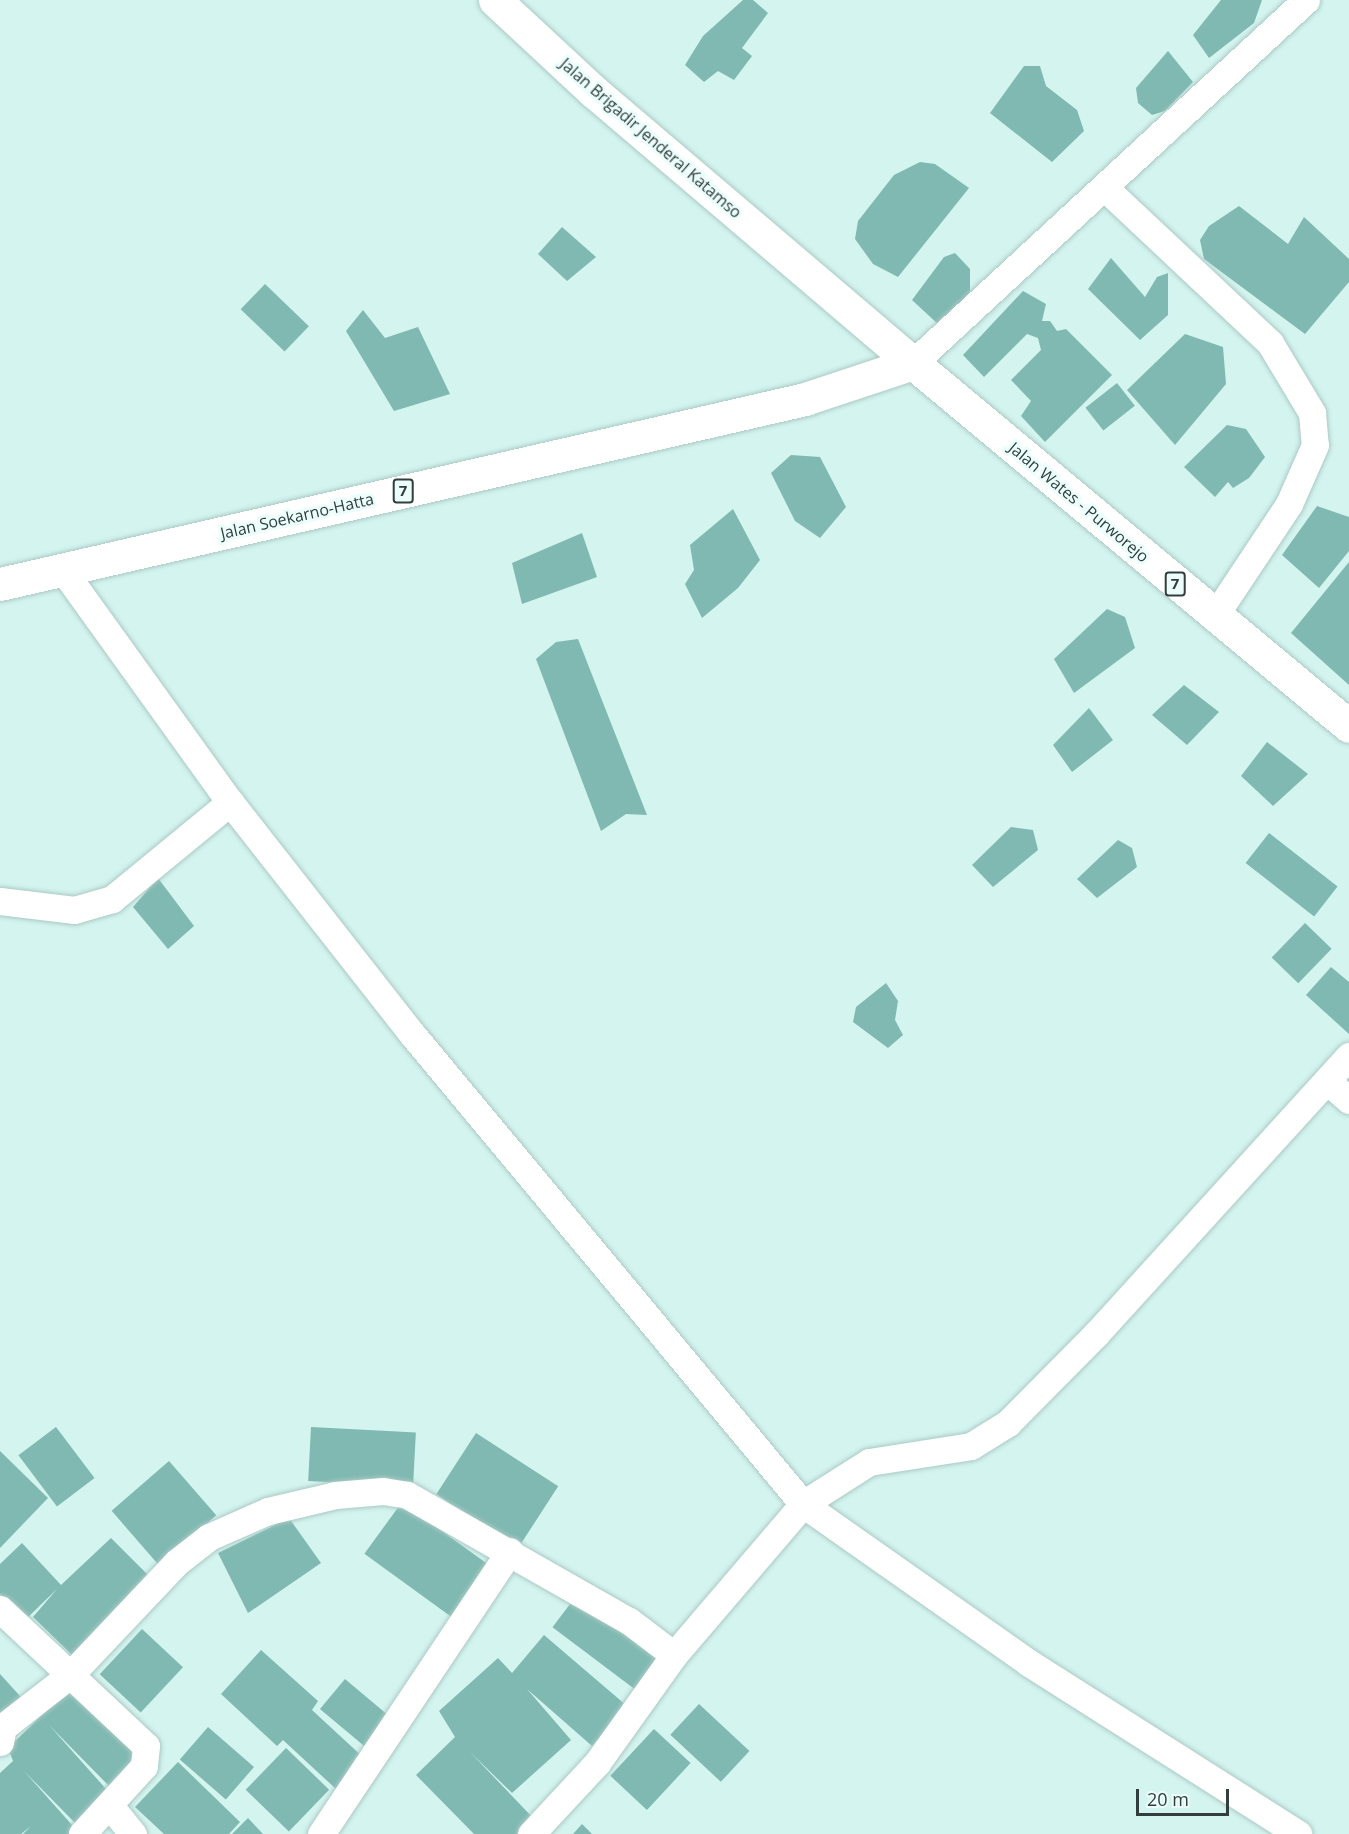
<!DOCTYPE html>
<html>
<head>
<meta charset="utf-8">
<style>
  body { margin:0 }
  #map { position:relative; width:1349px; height:1834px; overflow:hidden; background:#d4f4ef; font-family:"Open Sans",sans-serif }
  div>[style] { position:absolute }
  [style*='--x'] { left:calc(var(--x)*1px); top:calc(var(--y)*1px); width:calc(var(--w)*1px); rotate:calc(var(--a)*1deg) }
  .building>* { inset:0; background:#7fb9b1; transform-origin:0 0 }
  .roads { filter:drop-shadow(0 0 2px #abc9c5) drop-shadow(0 0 2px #abc9c5) }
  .minor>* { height:27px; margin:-13.5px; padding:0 13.5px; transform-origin:13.5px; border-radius:13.5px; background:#fff }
  .secondary>* { height:33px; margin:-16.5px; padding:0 16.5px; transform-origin:16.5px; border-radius:16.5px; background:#fff }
  .trunk>* { height:33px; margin:-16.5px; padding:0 16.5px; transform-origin:16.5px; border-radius:16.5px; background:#fff }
  span { translate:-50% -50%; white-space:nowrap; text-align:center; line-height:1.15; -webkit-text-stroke:6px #ebfefb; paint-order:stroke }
  .shield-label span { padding:2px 4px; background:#ebfefb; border:2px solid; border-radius:4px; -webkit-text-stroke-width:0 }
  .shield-label { font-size:15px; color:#313e3c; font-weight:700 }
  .street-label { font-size:16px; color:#313e3c }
  .scale { position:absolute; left:1136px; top:1789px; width:93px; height:27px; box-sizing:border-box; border:3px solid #313e3c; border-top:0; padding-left:8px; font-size:18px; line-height:21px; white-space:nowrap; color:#313e3c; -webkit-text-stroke:4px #ebfefb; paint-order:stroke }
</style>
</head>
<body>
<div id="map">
  <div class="building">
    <div style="clip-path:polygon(743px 0,753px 0,768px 13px,742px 48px,752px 56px,734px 80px,718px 71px,704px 82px,685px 65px,703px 36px)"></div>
    <div style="clip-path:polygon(1221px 0,1262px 0,1254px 23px,1209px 58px,1193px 35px)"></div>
    <div style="clip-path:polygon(1168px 51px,1193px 82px,1165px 111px,1152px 115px,1138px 103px,1136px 88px)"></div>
    <div style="clip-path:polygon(1024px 66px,1040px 66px,1046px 86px,1077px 110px,1084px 131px,1052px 162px,990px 113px)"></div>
    <div style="clip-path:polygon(920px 162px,935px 164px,969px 188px,898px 277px,873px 264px,855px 239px,858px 221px,894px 175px)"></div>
    <div style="clip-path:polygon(1239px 206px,1288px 244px,1304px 217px,1349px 259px,1349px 282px,1305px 334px,1204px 259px,1200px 240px,1209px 226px)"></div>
    <div style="clip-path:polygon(562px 227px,596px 257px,567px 281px,538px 254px)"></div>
    <div style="clip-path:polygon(955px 253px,970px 269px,970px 293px,939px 325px,912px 300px,944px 257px)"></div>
    <div style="clip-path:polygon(1111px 258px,1145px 297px,1157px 277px,1168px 273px,1168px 315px,1140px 340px,1088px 289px)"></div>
    <div style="left:265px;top:284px;width:61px;height:35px;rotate:44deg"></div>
    <div style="clip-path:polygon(1023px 291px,1046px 304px,1042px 321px,1050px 321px,1057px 331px,1066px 329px,1112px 375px,1045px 442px,1021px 416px,1031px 401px,1011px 380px,1041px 350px,1038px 338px,1027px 334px,984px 377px,963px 355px)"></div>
    <div style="clip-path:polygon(363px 310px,385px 338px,418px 327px,450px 394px,394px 411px,346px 331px)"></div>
    <div style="clip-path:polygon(1185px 334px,1223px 347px,1226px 384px,1175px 445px,1127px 390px)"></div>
    <div style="left:1117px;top:383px;width:29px;height:40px;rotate:52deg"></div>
    <div style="clip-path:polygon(1227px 425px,1246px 429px,1265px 457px,1249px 478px,1233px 488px,1228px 482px,1215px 497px,1184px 467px)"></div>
    <div style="clip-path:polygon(791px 455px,820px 457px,846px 507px,820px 538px,795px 521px,771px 473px)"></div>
    <div style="clip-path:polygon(1317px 506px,1349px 517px,1349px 551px,1319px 588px,1282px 555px)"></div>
    <div style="clip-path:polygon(733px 509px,760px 560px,738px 588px,702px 618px,685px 584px,694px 570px,690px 545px)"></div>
    <div style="clip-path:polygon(582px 533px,597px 577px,522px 604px,512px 563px)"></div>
    <div style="clip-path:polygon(1349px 562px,1349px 685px,1291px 633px)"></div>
    <div style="clip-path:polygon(1107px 609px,1125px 617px,1135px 648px,1074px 693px,1054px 659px)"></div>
    <div style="clip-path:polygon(578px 639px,647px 815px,626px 814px,601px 831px,536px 659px,556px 642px)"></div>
    <div style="clip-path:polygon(1184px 685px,1219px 712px,1187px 745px,1152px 715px)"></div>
    <div style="clip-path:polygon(1089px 708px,1113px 740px,1072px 772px,1053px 745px)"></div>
    <div style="clip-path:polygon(1267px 742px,1308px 774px,1273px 806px,1241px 776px)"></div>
    <div style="clip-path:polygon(1011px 827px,1033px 830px,1038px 850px,993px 887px,972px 865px)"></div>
    <div style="left:1269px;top:833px;width:87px;height:38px;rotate:38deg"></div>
    <div style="clip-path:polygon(1118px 840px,1132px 848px,1137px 867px,1097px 898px,1077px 879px)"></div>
    <div style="clip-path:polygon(158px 878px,194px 926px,168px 949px,133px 907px)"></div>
    <div style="left:1305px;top:923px;width:37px;height:48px;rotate:44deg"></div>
    <div style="clip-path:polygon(1331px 967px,1349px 982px,1349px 1034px,1306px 995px)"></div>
    <div style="clip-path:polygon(886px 983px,898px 1001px,895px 1020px,903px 1035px,888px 1048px,853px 1022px,856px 1007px)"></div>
    <div style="left:56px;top:1427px;width:64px;height:47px;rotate:53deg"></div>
    <div style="left:311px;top:1427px;width:105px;height:54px;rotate:3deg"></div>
    <div style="left:476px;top:1433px;width:98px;height:73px;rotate:33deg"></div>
    <div style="clip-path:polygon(0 1451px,48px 1498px,0 1548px)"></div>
    <div style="left:169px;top:1461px;width:72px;height:76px;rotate:49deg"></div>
    <div style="left:402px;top:1502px;width:112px;height:64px;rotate:36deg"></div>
    <div style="clip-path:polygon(289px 1518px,321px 1563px,248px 1613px,218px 1553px)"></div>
    <div style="clip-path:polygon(111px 1538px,151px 1578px,73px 1656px,33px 1617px,57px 1589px,25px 1620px,0 1594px,0 1564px,22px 1543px,61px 1585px)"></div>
    <div style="left:579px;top:1592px;width:111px;height:44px;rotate:37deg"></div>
    <div style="left:142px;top:1629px;width:56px;height:62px;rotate:43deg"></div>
    <div style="clip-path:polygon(544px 1635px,627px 1706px,592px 1746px,527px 1689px,571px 1740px,512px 1793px,470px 1752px,535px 1820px,521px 1834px,474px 1834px,416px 1775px,455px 1737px,439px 1711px,498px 1658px,512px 1673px)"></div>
    <div style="clip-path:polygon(261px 1650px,318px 1701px,312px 1710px,365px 1759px,336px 1789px,283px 1740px,277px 1746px,221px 1694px)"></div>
    <div style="clip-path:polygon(0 1674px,29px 1706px,0 1724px)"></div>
    <div style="left:345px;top:1679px;width:59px;height:39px;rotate:40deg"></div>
    <div style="clip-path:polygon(78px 1680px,147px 1754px,112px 1789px,49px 1725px,114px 1798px,80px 1828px,24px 1771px,80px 1834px,23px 1834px,31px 1826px,21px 1834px,0 1834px,0 1773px,13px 1761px,8px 1748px)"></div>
    <div style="left:699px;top:1704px;width:69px;height:42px;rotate:43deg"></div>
    <div style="left:208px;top:1727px;width:61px;height:43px;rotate:41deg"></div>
    <div style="left:654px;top:1729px;width:50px;height:64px;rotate:43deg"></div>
    <div style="left:286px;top:1748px;width:60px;height:58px;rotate:44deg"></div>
    <div style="clip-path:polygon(178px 1762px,240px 1822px,229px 1834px,164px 1834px,135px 1807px)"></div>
    <div style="clip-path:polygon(248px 1818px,263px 1834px,232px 1834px)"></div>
    <div style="clip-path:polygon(582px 1824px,592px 1834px,573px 1834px)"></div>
  </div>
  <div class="roads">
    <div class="minor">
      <div style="--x:1104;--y:187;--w:228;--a:43.2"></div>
      <div style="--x:1270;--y:343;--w:82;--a:59"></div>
      <div style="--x:1312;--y:413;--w:32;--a:85"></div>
      <div style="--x:1315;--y:445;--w:64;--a:113.8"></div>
      <div style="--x:1289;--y:504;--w:136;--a:123.6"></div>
      <div style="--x:913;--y:363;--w:535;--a:-42.73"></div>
      <div style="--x:63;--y:570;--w:286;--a:54.3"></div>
      <div style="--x:230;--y:802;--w:295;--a:51.9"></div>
      <div style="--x:412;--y:1034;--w:611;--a:50.24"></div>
      <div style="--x:803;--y:1504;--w:276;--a:35.1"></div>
      <div style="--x:1029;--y:1663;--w:319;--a:32.4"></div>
      <div style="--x:0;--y:901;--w:75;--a:6.9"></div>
      <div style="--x:74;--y:910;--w:40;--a:-16"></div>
      <div style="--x:112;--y:899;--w:153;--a:-39.4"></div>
      <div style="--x:1327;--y:1081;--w:29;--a:41"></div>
      <div style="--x:0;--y:1609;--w:200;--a:43.2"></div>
      <div style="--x:146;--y:1746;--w:20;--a:96"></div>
      <div style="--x:144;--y:1766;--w:92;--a:132.4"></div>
      <div style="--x:0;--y:1742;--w:15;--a:-79"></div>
      <div style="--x:3;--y:1727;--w:86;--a:-37.9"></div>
      <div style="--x:71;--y:1674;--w:154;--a:-46.6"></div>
      <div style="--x:177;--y:1562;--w:41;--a:-38"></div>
      <div style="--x:209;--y:1537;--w:64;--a:-23.8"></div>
      <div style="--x:268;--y:1511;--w:69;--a:-13.4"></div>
      <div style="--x:335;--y:1495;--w:48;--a:-4.8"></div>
      <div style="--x:383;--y:1491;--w:24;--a:9"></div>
      <div style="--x:407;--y:1495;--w:255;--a:29.6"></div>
      <div style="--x:629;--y:1621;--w:56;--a:37.1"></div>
      <div style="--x:111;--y:1807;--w:35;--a:51"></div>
      <div style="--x:321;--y:1834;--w:340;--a:-56.3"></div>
      <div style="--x:531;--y:1834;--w:97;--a:-47.1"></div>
      <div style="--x:597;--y:1763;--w:133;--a:-54.5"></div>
      <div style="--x:674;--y:1655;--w:199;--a:-49.5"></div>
      <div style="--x:803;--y:1504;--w:78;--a:-32.5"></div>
      <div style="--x:869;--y:1462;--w:103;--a:-8.9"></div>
      <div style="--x:971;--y:1446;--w:44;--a:-31.9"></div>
      <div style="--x:1008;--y:1423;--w:125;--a:-45.3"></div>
      <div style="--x:1096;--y:1334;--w:376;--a:-47.7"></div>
    </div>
    <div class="secondary">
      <div style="--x:495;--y:0;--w:134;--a:42.9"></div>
      <div style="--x:593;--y:91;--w:420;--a:40.4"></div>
    </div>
    <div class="trunk">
      <div style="--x:0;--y:584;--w:826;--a:-12.94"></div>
      <div style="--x:805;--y:399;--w:114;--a:-18.4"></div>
      <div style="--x:913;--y:363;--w:567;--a:39.78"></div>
    </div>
  </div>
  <div class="shield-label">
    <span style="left:403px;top:491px">7</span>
    <span style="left:1175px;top:584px">7</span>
  </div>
  <div class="street-label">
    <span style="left:651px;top:138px;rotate:41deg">Jalan Brigadir Jenderal Katamso</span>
    <span style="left:1079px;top:502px;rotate:40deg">Jalan Wates - Purworejo</span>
    <span style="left:297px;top:516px;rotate:-13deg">Jalan Soekarno-Hatta</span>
  </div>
  <div class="scale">20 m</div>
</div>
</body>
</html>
